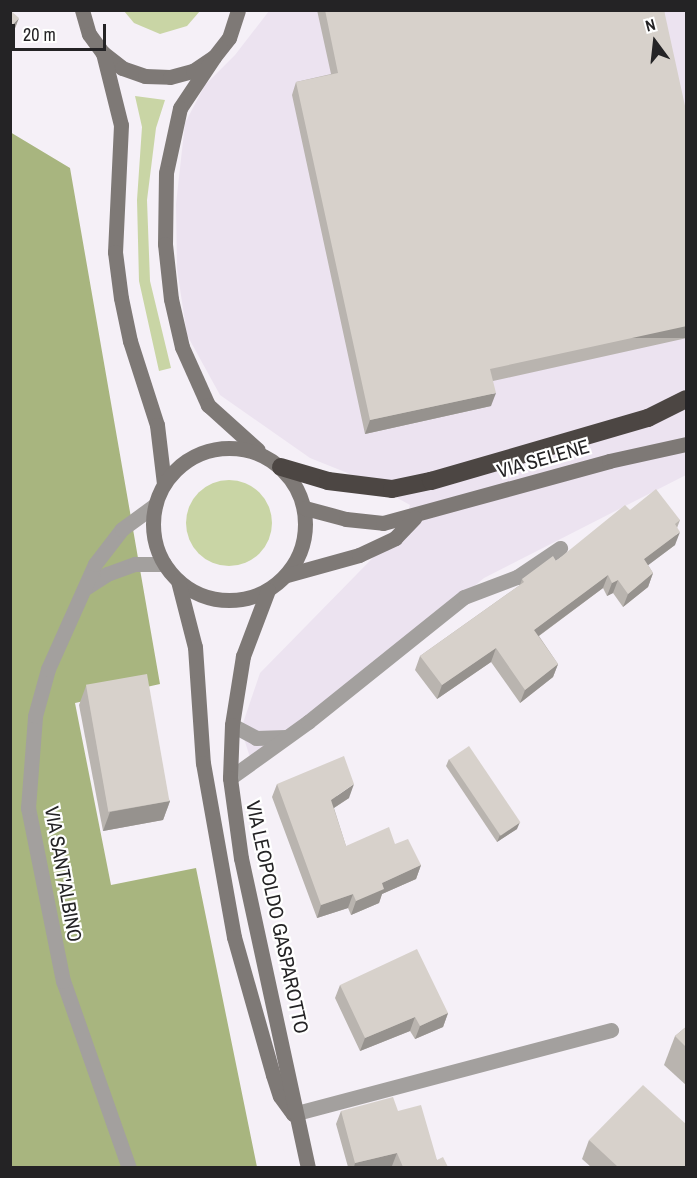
<!DOCTYPE html>
<html>
<head>
<meta charset="utf-8">
<style>
  body { margin:0 }
  #map { position:relative; width:697px; height:1178px; overflow:hidden; background:#f5f0f7; font-family:"Archivo Narrow",sans-serif }
  div>[style] { position:absolute }
  [style*='--x'] { left:calc(var(--x)*1px); top:calc(var(--y)*1px); width:calc(var(--w)*1px); rotate:calc(var(--a)*1deg) }
  .built>* { inset:0; background:#ece3f0 }
  .green>* { inset:0; background:#c9d5a5 }
  .round { border-radius:50% }
  .forest>* { inset:0; background:#a8b57f }
  .street>* { height:15px; margin:-7.5px; padding:0 7.5px; transform-origin:7.5px; border-radius:7.5px; background:#a3a09e }
  .secondary>* { height:15px; margin:-7.5px; padding:0 7.5px; transform-origin:7.5px; border-radius:7.5px; background:#7e7976 }
  .secondary>.ring { margin:-7.5px; padding:0; box-sizing:content-box; background:none; border:15px solid #7e7976; border-radius:50% }
  .highway>* { height:18px; margin:-9px; padding:0 9px; transform-origin:9px; border-radius:9px; background:#4c4643 }
  .wall>* { inset:0; background:#b9b4af }
  .shaded-wall>* { inset:0; background:#96928e; transform-origin:0 0 }
  .building>* { inset:0; background:#d7d1cb; transform-origin:0 0 }
  span { translate:-50% -50%; white-space:nowrap; text-align:center; line-height:1.15; -webkit-text-stroke:4.5px #fff; paint-order:stroke }
  .street-label { font-size:20px; color:#242325 }
  .frame { position:absolute; inset:0; border:12px solid #242325; pointer-events:none }
  .north { position:absolute; left:625px; top:12px; width:60px; height:60px; -webkit-text-stroke:4px #fff; paint-order:stroke; rotate:345deg; font-size:16px; font-weight:700; line-height:24px; text-align:center; color:#242325 }
  .north::after { content:''; display:block; margin:auto; width:21px; height:27px; background:#242325; clip-path:polygon(50% 0,100% 100%,50% 72%,0 100%) }
  .scale { position:absolute; left:12px; top:24px; width:94px; height:27px; box-sizing:border-box; border:3px solid #242325; border-top:0; padding-left:8px; font-size:18px; line-height:21px; white-space:nowrap; color:#242325; -webkit-text-stroke:4px #fff; paint-order:stroke }
</style>
</head>
<body>
<div id="map">
  <div class="built">
    <div style="clip-path:polygon(269px 11px,686px 11px,686px 475px,484px 578px,254px 770px,241px 729px,260px 673px,404px 526px,410px 505px,365px 480px,310px 458px,220px 395px,187px 335px,177px 269px,176px 204px,185px 123px,205px 85px,235px 55px)"></div>
  </div>
  <div class="green">
    <div style="clip-path:polygon(124px 11px,200px 11px,187px 26px,160px 34px,134px 23px)"></div>
    <div style="clip-path:polygon(135px 96px,165px 100px,156px 128px,147px 200px,150px 281px,171px 368px,159px 371px,139px 281px,137px 200px,142px 127px)"></div>
    <div class="round" style="left:186px;top:480px;width:86px;height:86px"></div>
  </div>
  <div class="forest">
    <div style="clip-path:polygon(10px 132px,70px 168px,160px 684px,75px 703px,111px 885px,196px 868px,257px 1167px,11px 1167px)"></div>
  </div>
  <div class="street">
    <div style="--x:87;--y:587;--w:24;--a:-33"></div>
    <div style="--x:107;--y:574;--w:30;--a:-20"></div>
    <div style="--x:135;--y:564;--w:29;--a:0"></div>
    <div style="--x:232;--y:725;--w:27;--a:28"></div>
    <div style="--x:256;--y:738;--w:30;--a:-2"></div>
    <div style="--x:230;--y:778;--w:96;--a:-35.7"></div>
    <div style="--x:308;--y:722;--w:200;--a:-38.7"></div>
    <div style="--x:464;--y:597;--w:57;--a:-20.7"></div>
    <div style="--x:517;--y:577;--w:52;--a:-34"></div>
    <div style="--x:293;--y:1114;--w:329;--a:-14.8"></div>
    <div style="--x:129;--y:1168;--w:198;--a:-109.4"></div>
    <div style="--x:63;--y:981;--w:177;--a:-101.4"></div>
    <div style="--x:28;--y:808;--w:92;--a:-85.6"></div>
    <div style="--x:35;--y:716;--w:49;--a:-74.5"></div>
    <div style="--x:48;--y:669;--w:115;--a:-65.9"></div>
    <div style="--x:95;--y:564;--w:44;--a:-52.4"></div>
    <div style="--x:122;--y:529;--w:41;--a:-36"></div>
  </div>
  <div class="secondary">
    <div style="--x:82;--y:10;--w:25;--a:74"></div>
    <div style="--x:89;--y:34;--w:24;--a:54"></div>
    <div style="--x:103;--y:53;--w:24;--a:38"></div>
    <div style="--x:122;--y:68;--w:24;--a:19"></div>
    <div style="--x:145;--y:76;--w:25;--a:2"></div>
    <div style="--x:170;--y:77;--w:24;--a:-15"></div>
    <div style="--x:193;--y:71;--w:25;--a:-34"></div>
    <div style="--x:214;--y:57;--w:24;--a:-52"></div>
    <div style="--x:229;--y:38;--w:29;--a:-72"></div>
    <div style="--x:103;--y:53;--w:74;--a:76"></div>
    <div style="--x:121;--y:125;--w:127;--a:92.7"></div>
    <div style="--x:115;--y:252;--w:46;--a:82.6"></div>
    <div style="--x:121;--y:298;--w:44;--a:78.2"></div>
    <div style="--x:130;--y:341;--w:88;--a:72.2"></div>
    <div style="--x:157;--y:425;--w:59;--a:83.2"></div>
    <div style="--x:214;--y:57;--w:61;--a:123.7"></div>
    <div style="--x:180;--y:108;--w:66;--a:102.2"></div>
    <div style="--x:166;--y:173;--w:71;--a:90.8"></div>
    <div style="--x:165;--y:244;--w:55;--a:83.8"></div>
    <div style="--x:171;--y:299;--w:49;--a:77.1"></div>
    <div style="--x:182;--y:347;--w:64;--a:65.9"></div>
    <div style="--x:208;--y:405;--w:67;--a:42"></div>
    <div class="ring" style="left:153px;top:448px;width:137px;height:137px"></div>
    <div style="--x:305;--y:508;--w:42;--a:15"></div>
    <div style="--x:346;--y:519;--w:37;--a:6"></div>
    <div style="--x:383;--y:523;--w:234;--a:-15.3"></div>
    <div style="--x:609;--y:461;--w:79;--a:-12.4"></div>
    <div style="--x:287;--y:575;--w:75;--a:-15.5"></div>
    <div style="--x:359;--y:555;--w:40;--a:-25"></div>
    <div style="--x:395;--y:538;--w:28;--a:-46"></div>
    <div style="--x:178;--y:581;--w:68;--a:75.6"></div>
    <div style="--x:195;--y:647;--w:116;--a:86.1"></div>
    <div style="--x:203;--y:763;--w:177;--a:79.9"></div>
    <div style="--x:234;--y:937;--w:143;--a:74.2"></div>
    <div style="--x:273;--y:1075;--w:22;--a:72"></div>
    <div style="--x:280;--y:1096;--w:22;--a:54"></div>
    <div style="--x:268;--y:590;--w:71;--a:110.7"></div>
    <div style="--x:243;--y:656;--w:70;--a:99.1"></div>
    <div style="--x:232;--y:725;--w:53;--a:92.2"></div>
    <div style="--x:230;--y:778;--w:81;--a:82.2"></div>
    <div style="--x:241;--y:858;--w:317;--a:77.8"></div>
  </div>
  <div class="highway">
    <div style="--x:281;--y:467;--w:49;--a:16.6"></div>
    <div style="--x:328;--y:481;--w:64;--a:7.1"></div>
    <div style="--x:392;--y:489;--w:40;--a:-12"></div>
    <div style="--x:431;--y:481;--w:226;--a:-16.2"></div>
    <div style="--x:648;--y:418;--w:42;--a:-26.6"></div>
  </div>
  <div class="wall">
    <div style="clip-path:polygon(317px 10px,664px 10px,687px 338px,493px 381px,491px 406px,365px 434px,292px 95px,296px 82px,331px 74px)"></div>
    <div style="clip-path:polygon(630px 510px,680px 520px,677px 528px,675px 545px,648px 565px,653px 573px,648px 587px,623px 607px,613px 593px,607px 596px,603px 588px,539px 636px,558px 664px,553px 677px,520px 703px,491px 662px,437px 699px,415px 670px,420px 656px,520px 585px,522px 579px,556px 561px)"></div>
    <div style="clip-path:polygon(86px 686px,170px 801px,163px 820px,103px 831px,79px 705px)"></div>
    <div style="clip-path:polygon(449px 759px,517px 829px,497px 842px,446px 766px)"></div>
    <div style="clip-path:polygon(277px 784px,349px 798px,334px 808px,346px 846px,395px 844px,421px 865px,416px 879px,382px 894px,379px 903px,351px 915px,348px 908px,317px 918px,272px 797px)"></div>
    <div style="clip-path:polygon(340px 985px,448px 1013px,443px 1027px,415px 1039px,410px 1031px,360px 1051px,335px 998px)"></div>
    <div style="clip-path:polygon(687px 1026px,687px 1086px,664px 1065px,675px 1036px)"></div>
    <div style="clip-path:polygon(341px 1111px,398px 1111px,437px 1160px,448px 1167px,392px 1167px,392px 1166px,387px 1167px,348px 1167px,336px 1124px)"></div>
    <div style="clip-path:polygon(589px 1140px,687px 1167px,591px 1167px,582px 1159px)"></div>
  </div>
  <div class="shaded-wall">
    <div style="clip-path:polygon(19px 18px,14px 31px,10px 35px,10px 27px)"></div>
    <div style="left:687px;top:326px;width:12px;height:202px;rotate:90deg"></div>
    <div style="clip-path:polygon(496px 393px,491px 406px,365px 434px,370px 420px)"></div>
    <div style="clip-path:polygon(680px 532px,675px 545px,639px 572px,644px 559px)"></div>
    <div style="clip-path:polygon(653px 573px,648px 587px,623px 607px,628px 594px)"></div>
    <div style="clip-path:polygon(608px 575px,603px 588px,529px 643px,534px 630px)"></div>
    <div style="clip-path:polygon(618px 580px,613px 593px,607px 596px,612px 583px)"></div>
    <div style="clip-path:polygon(496px 648px,491px 662px,437px 699px,442px 685px)"></div>
    <div style="clip-path:polygon(558px 664px,553px 677px,520px 703px,525px 690px)"></div>
    <div style="clip-path:polygon(354px 784px,349px 798px,326px 813px,331px 800px)"></div>
    <div style="clip-path:polygon(170px 801px,163px 820px,103px 831px,110px 812px)"></div>
    <div style="clip-path:polygon(520px 822px,517px 829px,497px 842px,500px 835px)"></div>
    <div style="clip-path:polygon(421px 865px,416px 879px,382px 894px,379px 903px,351px 915px,356px 901px,382px 883px)"></div>
    <div style="clip-path:polygon(353px 894px,348px 908px,317px 918px,321px 905px)"></div>
    <div style="clip-path:polygon(448px 1013px,443px 1027px,415px 1039px,420px 1026px)"></div>
    <div style="clip-path:polygon(415px 1017px,410px 1031px,360px 1051px,365px 1038px)"></div>
    <div style="clip-path:polygon(397px 1153px,392px 1166px,387px 1167px,354px 1167px,355px 1163px)"></div>
  </div>
  <div class="building">
    <div style="clip-path:polygon(10px 10px,19px 18px,10px 27px)"></div>
    <div style="clip-path:polygon(325px 10px,664px 10px,687px 115px,687px 326px,490px 369px,496px 393px,370px 420px,296px 82px,338px 73px)"></div>
    <div style="clip-path:polygon(656px 489px,680px 520px,675px 524px,680px 532px,644px 559px,653px 573px,628px 594px,618px 580px,612px 583px,608px 575px,534px 630px,558px 664px,525px 690px,496px 648px,442px 685px,420px 656px,524px 582px,522px 579px,553px 556px,556px 561px,625px 505px,630px 510px)"></div>
    <div style="left:147px;top:674px;width:129px;height:62px;rotate:80deg"></div>
    <div style="left:469px;top:746px;width:92px;height:24px;rotate:56deg"></div>
    <div style="clip-path:polygon(344px 756px,354px 784px,331px 800px,346px 846px,389px 827px,395px 844px,408px 839px,421px 865px,382px 883px,384px 889px,356px 901px,353px 894px,321px 905px,277px 784px)"></div>
    <div style="clip-path:polygon(417px 949px,448px 1013px,420px 1026px,415px 1017px,365px 1038px,340px 985px)"></div>
    <div style="clip-path:polygon(687px 1026px,687px 1048px,675px 1036px)"></div>
    <div style="clip-path:polygon(643px 1085px,687px 1125px,687px 1167px,618px 1167px,589px 1140px)"></div>
    <div style="clip-path:polygon(393px 1097px,398px 1111px,421px 1105px,437px 1160px,443px 1157px,448px 1167px,403px 1167px,397px 1153px,355px 1163px,341px 1111px)"></div>
  </div>
  <div class="street-label">
    <span style="left:543px;top:458px;rotate:-16deg">VIA SELENE</span>
    <span style="left:64px;top:874px;rotate:80deg">VIA SANT'ALBINO</span>
    <span style="left:278px;top:917px;rotate:78deg">VIA LEOPOLDO GASPAROTTO</span>
  </div>
  <div class="frame"></div>
  <div class="north">N</div>
  <div class="scale">20 m</div>
</div>
</body>
</html>
